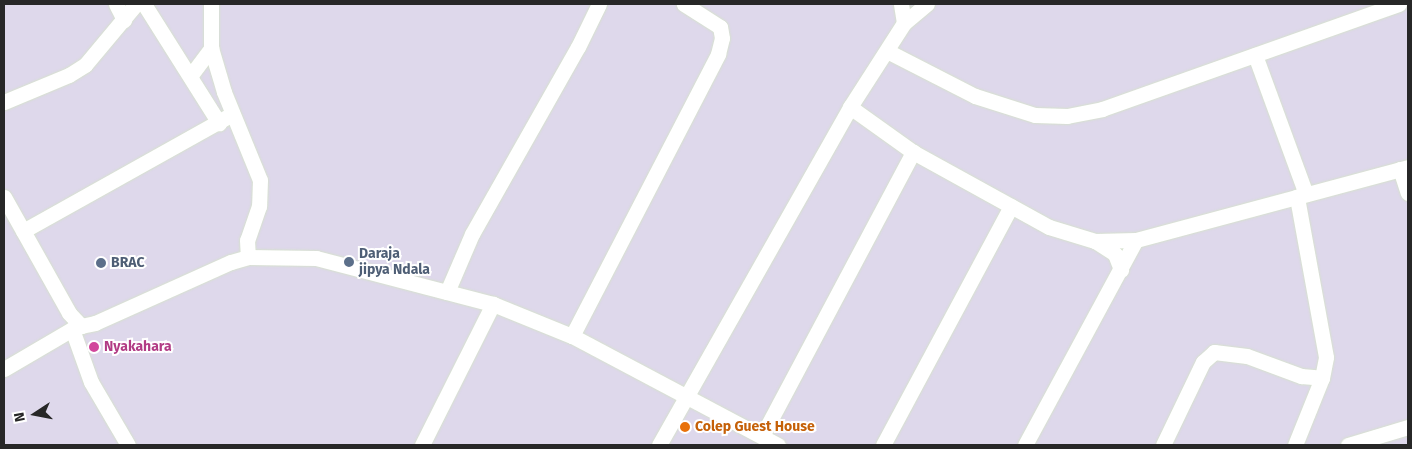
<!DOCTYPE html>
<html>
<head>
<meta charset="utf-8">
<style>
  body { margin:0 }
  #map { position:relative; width:1412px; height:449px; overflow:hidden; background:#ded8eb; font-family:"Fira Sans",sans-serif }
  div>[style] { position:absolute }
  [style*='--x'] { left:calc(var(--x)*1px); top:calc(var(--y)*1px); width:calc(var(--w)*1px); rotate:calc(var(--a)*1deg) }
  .roads { filter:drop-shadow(0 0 1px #d6e1cd) drop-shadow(0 0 1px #d6e1cd) }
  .minor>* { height:15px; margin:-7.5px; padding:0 7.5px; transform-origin:7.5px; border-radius:7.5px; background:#fff }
  .dots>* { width:14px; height:14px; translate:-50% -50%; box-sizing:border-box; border:2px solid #fff; border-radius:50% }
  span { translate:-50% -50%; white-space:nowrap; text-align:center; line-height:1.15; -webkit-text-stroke:4px #fff; paint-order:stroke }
  .service-label { font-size:14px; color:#4e5e75; font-weight:700 }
  .left { translate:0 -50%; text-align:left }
  .hotel-label { font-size:14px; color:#b23c85; font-weight:700 }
  .food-label { font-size:14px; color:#c56008; font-weight:700 }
  .frame { position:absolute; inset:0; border:5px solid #272727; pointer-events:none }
  .north { position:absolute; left:10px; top:389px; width:50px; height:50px; -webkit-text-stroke:4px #fff; paint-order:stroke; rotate:259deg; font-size:14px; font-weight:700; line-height:20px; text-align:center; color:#272727 }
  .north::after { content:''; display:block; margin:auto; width:18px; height:22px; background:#272727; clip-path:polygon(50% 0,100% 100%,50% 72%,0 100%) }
</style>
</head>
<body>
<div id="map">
  <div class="roads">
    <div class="minor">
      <div style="--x:116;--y:4;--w:18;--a:63"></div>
      <div style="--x:144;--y:4;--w:141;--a:57.8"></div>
      <div style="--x:211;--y:4;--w:44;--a:90"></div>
      <div style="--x:211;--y:48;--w:46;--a:73.5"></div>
      <div style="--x:224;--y:92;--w:95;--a:67.8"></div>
      <div style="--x:260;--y:180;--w:26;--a:92"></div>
      <div style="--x:259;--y:206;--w:36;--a:109"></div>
      <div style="--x:247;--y:240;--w:17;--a:87"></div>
      <div style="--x:901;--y:4;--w:19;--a:81"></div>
      <div style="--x:887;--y:51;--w:99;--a:27.1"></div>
      <div style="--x:975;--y:96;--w:63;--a:17.6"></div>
      <div style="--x:1035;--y:115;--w:32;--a:2"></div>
      <div style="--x:1067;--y:116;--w:36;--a:-11"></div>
      <div style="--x:1102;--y:109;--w:315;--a:-19.5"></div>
      <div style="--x:1255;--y:55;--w:148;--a:69.9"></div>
      <div style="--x:191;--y:75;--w:34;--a:-53"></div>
      <div style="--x:4;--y:102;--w:70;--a:-22.6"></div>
      <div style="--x:69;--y:75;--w:19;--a:-32"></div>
      <div style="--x:85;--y:65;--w:80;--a:-50.1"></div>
      <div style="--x:850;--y:107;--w:77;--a:35.5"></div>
      <div style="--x:913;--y:152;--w:155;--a:28.9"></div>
      <div style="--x:1049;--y:227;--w:48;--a:16.9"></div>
      <div style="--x:1095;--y:241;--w:41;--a:-1.4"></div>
      <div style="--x:1136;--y:240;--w:282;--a:-15"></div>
      <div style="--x:1400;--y:169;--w:25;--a:72"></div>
      <div style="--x:4;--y:197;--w:133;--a:60.7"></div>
      <div style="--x:69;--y:313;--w:18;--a:47"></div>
      <div style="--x:81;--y:326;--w:14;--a:-12"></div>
      <div style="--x:95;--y:323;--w:149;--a:-24.2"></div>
      <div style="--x:231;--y:262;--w:18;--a:-16"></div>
      <div style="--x:248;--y:257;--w:68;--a:0.8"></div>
      <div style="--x:316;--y:258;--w:183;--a:14.6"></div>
      <div style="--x:493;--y:304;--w:85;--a:22.1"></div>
      <div style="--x:572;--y:336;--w:233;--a:27.9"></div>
      <div style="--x:23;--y:231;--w:240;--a:-29.2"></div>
      <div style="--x:1095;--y:241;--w:24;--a:33"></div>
      <div style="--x:1115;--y:254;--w:17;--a:69"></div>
      <div style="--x:447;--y:292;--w:63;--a:-66.7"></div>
      <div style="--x:472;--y:234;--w:215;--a:-60.5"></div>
      <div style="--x:578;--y:47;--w:48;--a:-64"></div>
      <div style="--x:72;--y:329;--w:56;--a:70.3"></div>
      <div style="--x:91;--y:382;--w:73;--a:59.6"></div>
      <div style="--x:572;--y:336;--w:318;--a:-62.6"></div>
      <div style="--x:718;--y:54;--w:16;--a:-76"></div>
      <div style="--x:722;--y:38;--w:11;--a:-100"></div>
      <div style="--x:720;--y:27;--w:43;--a:-147.4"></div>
      <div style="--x:4;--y:369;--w:87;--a:-30.4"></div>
      <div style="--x:762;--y:436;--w:322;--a:-62"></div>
      <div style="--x:422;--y:445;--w:158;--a:-63.3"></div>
      <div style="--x:659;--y:445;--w:388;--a:-60.5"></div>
      <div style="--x:850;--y:107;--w:100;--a:-57.3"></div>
      <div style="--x:904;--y:23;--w:30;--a:-40"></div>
      <div style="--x:883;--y:445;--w:271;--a:-61.8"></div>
      <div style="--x:1025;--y:445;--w:233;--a:-61.6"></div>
      <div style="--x:1163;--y:445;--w:92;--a:-64.3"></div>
      <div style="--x:1203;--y:362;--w:15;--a:-42"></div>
      <div style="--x:1214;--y:352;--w:33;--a:7"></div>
      <div style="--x:1247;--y:356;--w:58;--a:20.3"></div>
      <div style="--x:1301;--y:376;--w:21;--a:5"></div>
      <div style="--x:1295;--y:445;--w:72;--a:-68.1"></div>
      <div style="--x:1322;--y:378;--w:21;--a:-79"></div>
      <div style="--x:1326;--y:357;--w:163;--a:-100.3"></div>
      <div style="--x:1348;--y:445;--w:63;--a:-16.7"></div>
    </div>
  </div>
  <div class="dots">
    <div style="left:349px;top:262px;background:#5c6f8a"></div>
    <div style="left:101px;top:263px;background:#5c6f8a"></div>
    <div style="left:94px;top:347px;background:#d1479c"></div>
    <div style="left:685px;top:427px;background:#e8710a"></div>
  </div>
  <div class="service-label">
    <span class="left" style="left:359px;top:262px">Daraja<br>jipya Ndala</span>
    <span class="left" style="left:111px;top:263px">BRAC</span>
  </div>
  <div class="hotel-label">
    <span class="left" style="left:104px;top:347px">Nyakahara</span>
  </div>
  <div class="food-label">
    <span class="left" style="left:695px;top:427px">Colep Guest House</span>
  </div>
  <div class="frame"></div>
  <div class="north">N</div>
</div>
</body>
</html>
